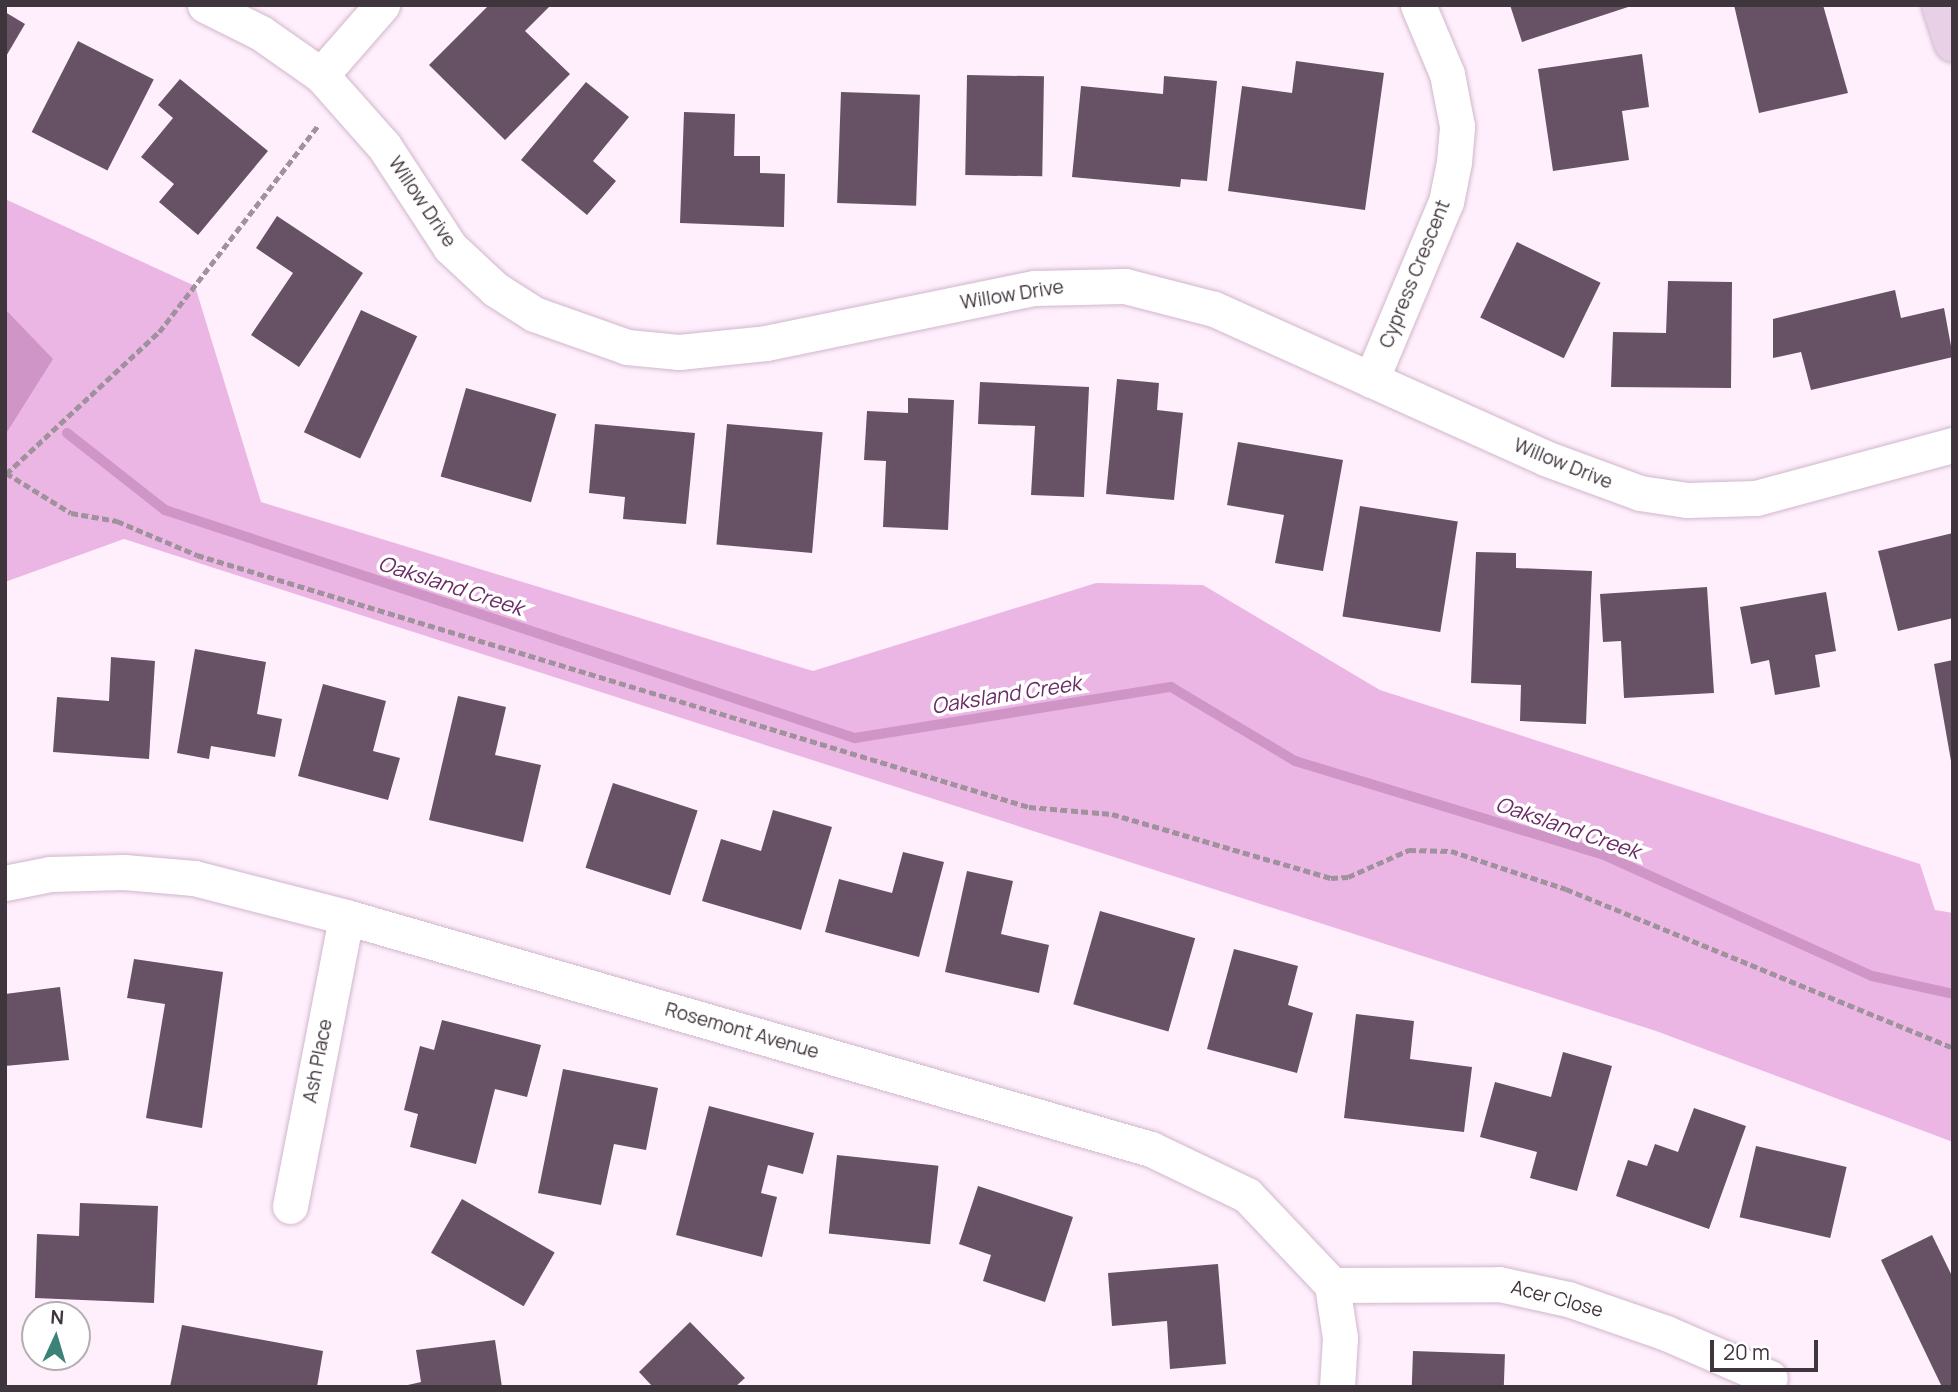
<!DOCTYPE html>
<html>
<head>
<meta charset="utf-8">
<style>
  body { margin:0 }
  #map { position:relative; width:1958px; height:1392px; overflow:hidden; background:#ffeffc; font-family:Manrope,sans-serif }
  div>[style] { position:absolute }
  [style*='--x'] { left:calc(var(--x)*1px); top:calc(var(--y)*1px); width:calc(var(--w)*1px); rotate:calc(var(--a)*1deg) }
  .green>* { inset:0; background:#ecb6e4 }
  .water>* { inset:0; background:#ce95c6 }
  .stream>* { height:10px; margin:-5px; padding:0 5px; transform-origin:5px; border-radius:5px; background:#ce95c6 }
  .building>* { inset:0; background:#675164; transform-origin:0 0 }
  .path>* { height:4.5px; margin-top:-2.25px; transform-origin:0; background:repeating-linear-gradient(90deg,#9f929c 0 7px,transparent 0 10.5px) }
  .roads { filter:drop-shadow(0 0 2px #d0b7cc) drop-shadow(0 0 2px #d0b7cc) }
  .street>* { height:35px; margin:-17.5px; padding:0 17.5px; transform-origin:17.5px; border-radius:17.5px; background:#fff }
  .secondary>* { height:38px; margin:-19px; padding:0 19px; transform-origin:19px; border-radius:19px; background:#e8d1e6 }
  span { translate:-50% -50%; white-space:nowrap; text-align:center; line-height:1.15; -webkit-text-stroke:7px #fff; paint-order:stroke }
  .street-label { font-size:19px; color:#3f353d }
  .water-label { font-size:21px; color:#6c2966; font-style:italic }
  .frame { position:absolute; inset:0; border:7px solid #3f353d; pointer-events:none }
  .north { position:absolute; left:21px; top:1301px; width:70px; height:70px; box-sizing:border-box; background:#fff; border:2px solid #b2aeb1; border-radius:50%; rotate:4deg; font-size:19px; font-weight:700; line-height:28px; text-align:center; color:#3f353d }
  .north::after { content:''; display:block; margin:auto; width:24px; height:32px; background:#3d8277; clip-path:polygon(50% 0,100% 100%,50% 72%,0 100%) }
  .scale { position:absolute; left:1710px; top:1340px; width:108px; height:32px; box-sizing:border-box; border:4px solid #3f353d; border-top:0; padding-left:9px; font-size:21px; line-height:24px; white-space:nowrap; color:#3f353d; -webkit-text-stroke:5px #fff; paint-order:stroke }
</style>
</head>
<body>
<div id="map">
  <div class="green">
    <div style="clip-path:polygon(5px 199px,195px 286px,261px 502px,813px 671px,1096px 583px,1203px 585px,1380px 690px,1920px 864px,1935px 910px,1953px 913px,1953px 1142px,1656px 1031px,124px 539px,5px 582px)"></div>
  </div>
  <div class="water">
    <div style="clip-path:polygon(5px 309px,53px 359px,7px 432px,5px 431px)"></div>
  </div>
  <div class="stream">
    <div style="--x:67;--y:433;--w:125;--a:38.2"></div>
    <div style="--x:165;--y:510;--w:727;--a:18.29"></div>
    <div style="--x:855;--y:738;--w:320;--a:-9.2"></div>
    <div style="--x:1171;--y:687;--w:144;--a:30.8"></div>
    <div style="--x:1295;--y:761;--w:323;--a:16.9"></div>
    <div style="--x:1604;--y:855;--w:294;--a:24.3"></div>
    <div style="--x:1872;--y:976;--w:83;--a:12.5"></div>
  </div>
  <div class="building">
    <div style="clip-path:polygon(489px 5px,551px 5px,525px 31px,570px 74px,505px 140px,429px 65px)"></div>
    <div style="clip-path:polygon(1510px 5px,1628px 5px,1628px 7px,1522px 42px)"></div>
    <div style="clip-path:polygon(1734px 5px,1823px 5px,1848px 93px,1759px 113px)"></div>
    <div style="clip-path:polygon(5px 12px,25px 24px,5px 58px)"></div>
    <div style="left:78px;top:41px;width:85px;height:102px;rotate:27deg"></div>
    <div style="clip-path:polygon(1642px 54px,1649px 107px,1622px 111px,1629px 160px,1553px 171px,1538px 69px)"></div>
    <div style="clip-path:polygon(1296px 61px,1384px 73px,1365px 210px,1228px 191px,1242px 86px,1292px 93px)"></div>
    <div style="left:967px;top:75px;width:77px;height:100px;rotate:1deg"></div>
    <div style="clip-path:polygon(1164px 76px,1217px 81px,1207px 181px,1181px 179px,1180px 187px,1072px 177px,1081px 86px,1163px 94px)"></div>
    <div style="clip-path:polygon(180px 79px,268px 151px,198px 235px,159px 202px,174px 184px,141px 157px,173px 118px,158px 105px)"></div>
    <div style="clip-path:polygon(586px 82px,629px 117px,593px 161px,616px 181px,587px 215px,521px 160px)"></div>
    <div style="left:841px;top:92px;width:79px;height:111px;rotate:2deg"></div>
    <div style="clip-path:polygon(684px 112px,735px 114px,734px 156px,760px 156px,760px 173px,785px 174px,784px 227px,680px 223px)"></div>
    <div style="clip-path:polygon(277px 216px,363px 273px,299px 367px,251px 335px,293px 273px,256px 248px)"></div>
    <div style="left:1517px;top:242px;width:93px;height:84px;rotate:26deg"></div>
    <div style="clip-path:polygon(1668px 281px,1732px 282px,1731px 388px,1611px 387px,1613px 332px,1666px 333px)"></div>
    <div style="clip-path:polygon(1895px 290px,1901px 318px,1944px 308px,1953px 357px,1811px 390px,1801px 352px,1773px 358px,1773px 319px)"></div>
    <div style="left:361px;top:310px;width:62px;height:135px;rotate:25deg"></div>
    <div style="clip-path:polygon(1117px 379px,1159px 383px,1157px 410px,1183px 413px,1174px 500px,1106px 494px)"></div>
    <div style="clip-path:polygon(980px 382px,1089px 387px,1084px 497px,1031px 495px,1035px 426px,978px 424px)"></div>
    <div style="left:466px;top:388px;width:94px;height:92px;rotate:16deg"></div>
    <div style="clip-path:polygon(908px 398px,954px 400px,948px 530px,883px 527px,886px 461px,864px 460px,867px 411px,908px 413px)"></div>
    <div style="clip-path:polygon(595px 424px,695px 433px,686px 524px,623px 519px,625px 497px,589px 493px)"></div>
    <div style="left:727px;top:424px;width:96px;height:121px;rotate:5deg"></div>
    <div style="clip-path:polygon(1238px 442px,1343px 460px,1323px 571px,1275px 563px,1284px 515px,1227px 505px)"></div>
    <div style="left:1360px;top:506px;width:99px;height:112px;rotate:9deg"></div>
    <div style="clip-path:polygon(1953px 533px,1953px 618px,1898px 631px,1878px 551px)"></div>
    <div style="clip-path:polygon(1476px 552px,1516px 553px,1516px 568px,1592px 571px,1586px 724px,1520px 721px,1521px 685px,1471px 683px)"></div>
    <div style="clip-path:polygon(1707px 587px,1714px 693px,1624px 698px,1621px 641px,1603px 642px,1600px 594px)"></div>
    <div style="clip-path:polygon(1826px 592px,1836px 651px,1815px 655px,1820px 687px,1775px 695px,1769px 660px,1751px 664px,1740px 607px)"></div>
    <div style="clip-path:polygon(195px 649px,266px 662px,257px 714px,282px 719px,275px 757px,211px 746px,209px 759px,177px 753px)"></div>
    <div style="clip-path:polygon(111px 657px,155px 661px,149px 759px,53px 752px,57px 697px,109px 701px)"></div>
    <div style="clip-path:polygon(1953px 660px,1953px 760px,1951px 761px,1934px 664px)"></div>
    <div style="clip-path:polygon(323px 684px,386px 701px,373px 751px,400px 758px,388px 800px,298px 776px)"></div>
    <div style="clip-path:polygon(458px 696px,506px 707px,495px 755px,541px 765px,523px 842px,429px 820px)"></div>
    <div style="left:613px;top:783px;width:89px;height:89px;rotate:18deg"></div>
    <div style="clip-path:polygon(773px 810px,832px 827px,801px 930px,702px 901px,721px 839px,761px 851px)"></div>
    <div style="clip-path:polygon(903px 852px,944px 862px,919px 957px,825px 932px,839px 879px,892px 893px)"></div>
    <div style="clip-path:polygon(967px 871px,1013px 881px,1001px 934px,1049px 945px,1039px 993px,945px 972px)"></div>
    <div style="left:1100px;top:911px;width:99px;height:97px;rotate:16deg"></div>
    <div style="clip-path:polygon(1234px 949px,1298px 966px,1288px 1005px,1313px 1013px,1297px 1073px,1207px 1049px)"></div>
    <div style="clip-path:polygon(134px 959px,223px 972px,202px 1128px,146px 1118px,165px 1004px,127px 998px)"></div>
    <div style="clip-path:polygon(60px 987px,69px 1060px,5px 1066px,5px 994px)"></div>
    <div style="clip-path:polygon(1356px 1014px,1414px 1021px,1410px 1059px,1472px 1067px,1464px 1132px,1344px 1118px)"></div>
    <div style="clip-path:polygon(442px 1020px,541px 1045px,527px 1097px,495px 1089px,476px 1164px,410px 1147px,418px 1114px,404px 1110px,420px 1046px,434px 1050px)"></div>
    <div style="clip-path:polygon(1563px 1052px,1612px 1066px,1577px 1191px,1530px 1178px,1537px 1152px,1480px 1137px,1495px 1082px,1551px 1097px)"></div>
    <div style="clip-path:polygon(563px 1069px,658px 1088px,646px 1150px,614px 1144px,601px 1205px,538px 1193px)"></div>
    <div style="clip-path:polygon(709px 1106px,814px 1133px,803px 1174px,768px 1165px,761px 1193px,777px 1197px,762px 1257px,676px 1235px)"></div>
    <div style="clip-path:polygon(1694px 1108px,1746px 1126px,1709px 1229px,1616px 1196px,1628px 1160px,1647px 1166px,1655px 1144px,1678px 1152px)"></div>
    <div style="left:1756px;top:1146px;width:93px;height:73px;rotate:13deg"></div>
    <div style="left:837px;top:1155px;width:102px;height:79px;rotate:6deg"></div>
    <div style="clip-path:polygon(978px 1186px,1073px 1217px,1045px 1302px,983px 1281px,991px 1255px,959px 1244px)"></div>
    <div style="left:462px;top:1199px;width:107px;height:62px;rotate:30deg"></div>
    <div style="clip-path:polygon(80px 1203px,158px 1206px,154px 1303px,35px 1298px,37px 1234px,79px 1236px)"></div>
    <div style="clip-path:polygon(1932px 1235px,1953px 1278px,1953px 1387px,1942px 1387px,1881px 1260px)"></div>
    <div style="clip-path:polygon(1218px 1264px,1226px 1364px,1170px 1369px,1167px 1321px,1112px 1326px,1108px 1273px)"></div>
    <div style="clip-path:polygon(690px 1322px,745px 1378px,735px 1387px,653px 1387px,639px 1372px)"></div>
    <div style="clip-path:polygon(182px 1325px,323px 1351px,317px 1387px,170px 1387px)"></div>
    <div style="clip-path:polygon(495px 1340px,502px 1387px,399px 1387px,421px 1382px,416px 1350px)"></div>
    <div style="left:1413px;top:1351px;width:92px;height:36px;rotate:2deg"></div>
  </div>
  <div class="path">
    <div style="--x:6;--y:473;--w:76;--a:31.6"></div>
    <div style="--x:71;--y:513;--w:47;--a:9.9"></div>
    <div style="--x:117;--y:521;--w:87;--a:23"></div>
    <div style="--x:197;--y:555;--w:869;--a:16.85"></div>
    <div style="--x:1029;--y:807;--w:83;--a:4.8"></div>
    <div style="--x:1112;--y:814;--w:228;--a:16.3"></div>
    <div style="--x:1331;--y:878;--w:17;--a:-3"></div>
    <div style="--x:1348;--y:877;--w:67;--a:-23.9"></div>
    <div style="--x:1409;--y:850;--w:42;--a:1.4"></div>
    <div style="--x:1451;--y:851;--w:121;--a:18.3"></div>
    <div style="--x:1566;--y:889;--w:418;--a:22.3"></div>
    <div style="--x:6;--y:474;--w:209;--a:-42.9"></div>
    <div style="--x:159;--y:332;--w:262;--a:-52.4"></div>
  </div>
  <div class="roads">
    <div class="street">
      <div style="--x:205;--y:5;--w:63;--a:26.6"></div>
      <div style="--x:261;--y:33;--w:73;--a:35"></div>
      <div style="--x:321;--y:75;--w:95;--a:48.4"></div>
      <div style="--x:384;--y:146;--w:121;--a:56.8"></div>
      <div style="--x:450;--y:247;--w:62;--a:43"></div>
      <div style="--x:495;--y:289;--w:46;--a:32.7"></div>
      <div style="--x:534;--y:314;--w:99;--a:19.5"></div>
      <div style="--x:627;--y:347;--w:52;--a:5.5"></div>
      <div style="--x:679;--y:352;--w:87;--a:-5.9"></div>
      <div style="--x:766;--y:343;--w:275;--a:-11.6"></div>
      <div style="--x:1035;--y:288;--w:90;--a:-1.3"></div>
      <div style="--x:1125;--y:286;--w:92;--a:14.5"></div>
      <div style="--x:1214;--y:309;--w:363;--a:24.2"></div>
      <div style="--x:1545;--y:458;--w:101;--a:20.2"></div>
      <div style="--x:1640;--y:493;--w:48;--a:8.5"></div>
      <div style="--x:1687;--y:500;--w:69;--a:-1.7"></div>
      <div style="--x:1756;--y:498;--w:204;--a:-15.1"></div>
      <div style="--x:321;--y:75;--w:93;--a:-48.9"></div>
      <div style="--x:1371;--y:380;--w:193;--a:-67.2"></div>
      <div style="--x:1446;--y:202;--w:41;--a:-78.7"></div>
      <div style="--x:1454;--y:162;--w:36;--a:-85"></div>
      <div style="--x:1457;--y:126;--w:53;--a:-100.9"></div>
      <div style="--x:1447;--y:74;--w:75;--a:-112.8"></div>
      <div style="--x:5;--y:883;--w:46;--a:-11.3"></div>
      <div style="--x:50;--y:874;--w:74;--a:-1.5"></div>
      <div style="--x:124;--y:872;--w:70;--a:4.9"></div>
      <div style="--x:194;--y:878;--w:157;--a:14.4"></div>
      <div style="--x:346;--y:917;--w:838;--a:16.08"></div>
      <div style="--x:1151;--y:1149;--w:106;--a:25.6"></div>
      <div style="--x:1247;--y:1195;--w:124;--a:46.6"></div>
      <div style="--x:1332;--y:1285;--w:54;--a:81.4"></div>
      <div style="--x:1340;--y:1338;--w:49;--a:93.5"></div>
      <div style="--x:290;--y:1206;--w:294;--a:-79"></div>
      <div style="--x:1332;--y:1285;--w:167;--a:-0.3"></div>
      <div style="--x:1499;--y:1284;--w:71;--a:12.3"></div>
      <div style="--x:1568;--y:1299;--w:104;--a:19.1"></div>
      <div style="--x:1666;--y:1333;--w:113;--a:23.4"></div>
    </div>
    <div class="secondary">
      <div style="--x:1941;--y:5;--w:40;--a:72"></div>
    </div>
  </div>
  <div class="street-label">
    <span style="left:422px;top:202px;rotate:56deg">Willow Drive</span>
    <span style="left:1415px;top:274px;rotate:-68deg">Cypress Crescent</span>
    <span style="left:1012px;top:295px;rotate:-9deg">Willow Drive</span>
    <span style="left:1563px;top:464px;rotate:22deg">Willow Drive</span>
    <span style="left:742px;top:1031px;rotate:16deg">Rosemont Avenue</span>
    <span style="left:318px;top:1061px;rotate:-79deg">Ash Place</span>
    <span style="left:1557px;top:1299px;rotate:15deg">Acer Close</span>
  </div>
  <div class="water-label">
    <span style="left:451px;top:585px;rotate:18deg">Oaksland Creek</span>
    <span style="left:1006px;top:694px;rotate:-9deg">Oaksland Creek</span>
    <span style="left:1568px;top:827px;rotate:19deg">Oaksland Creek</span>
  </div>
  <div class="frame"></div>
  <div class="north">N</div>
  <div class="scale">20 m</div>
</div>
</body>
</html>
